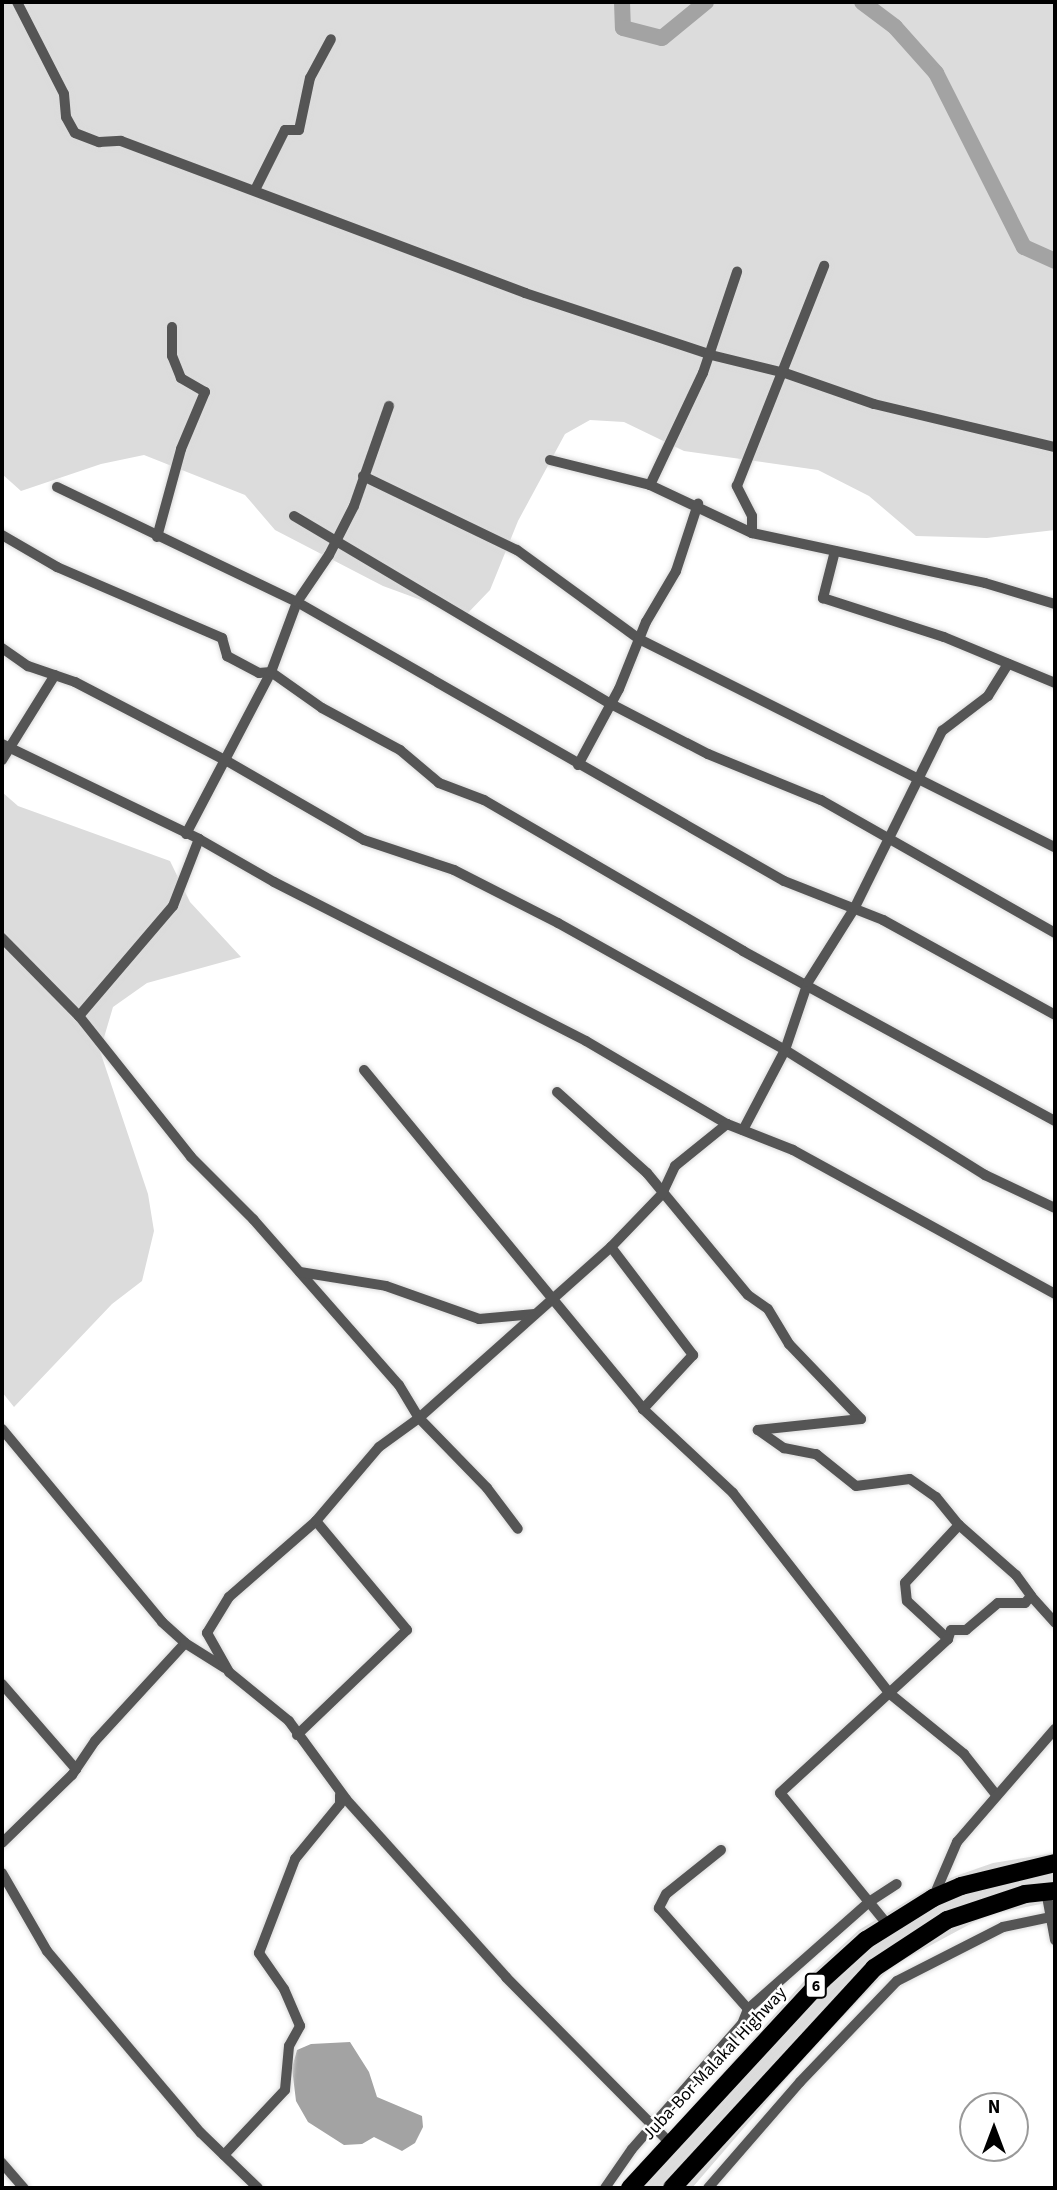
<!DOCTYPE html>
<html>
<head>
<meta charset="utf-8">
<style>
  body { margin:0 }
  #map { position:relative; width:1057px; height:2190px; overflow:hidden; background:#fff; font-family:"Source Sans 3",sans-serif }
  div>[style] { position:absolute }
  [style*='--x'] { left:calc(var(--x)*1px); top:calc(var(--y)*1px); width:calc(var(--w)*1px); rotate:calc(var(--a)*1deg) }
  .green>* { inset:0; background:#dcdcdc }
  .water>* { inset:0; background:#a3a3a3 }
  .river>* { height:16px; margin:-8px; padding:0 8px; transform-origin:8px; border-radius:8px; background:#a3a3a3 }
  .roads { filter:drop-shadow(0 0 2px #dbdbdb) drop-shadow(0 0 2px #dbdbdb) }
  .minor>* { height:10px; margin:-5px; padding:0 5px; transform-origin:5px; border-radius:5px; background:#555 }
  .trunk>* { height:18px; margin:-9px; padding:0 9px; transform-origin:9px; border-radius:9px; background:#000 }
  span { translate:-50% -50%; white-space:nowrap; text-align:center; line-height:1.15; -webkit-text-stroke:5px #fff; paint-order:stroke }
  .shield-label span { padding:2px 5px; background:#fff; border:2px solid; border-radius:5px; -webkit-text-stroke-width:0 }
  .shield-label { font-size:16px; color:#000; font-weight:700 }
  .street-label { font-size:18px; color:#000 }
  .frame { position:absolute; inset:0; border:4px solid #000; pointer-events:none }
  .north { position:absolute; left:959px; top:2092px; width:70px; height:70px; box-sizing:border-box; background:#fff; border:2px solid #999; border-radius:50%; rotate:0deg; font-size:19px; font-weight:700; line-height:28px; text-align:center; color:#000 }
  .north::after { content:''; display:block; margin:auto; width:24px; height:32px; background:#000; clip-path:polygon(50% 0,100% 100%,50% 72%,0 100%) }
</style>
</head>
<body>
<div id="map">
  <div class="green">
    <div style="clip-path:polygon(2px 2px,1055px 2px,1055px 530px,987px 538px,916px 536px,869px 496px,818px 470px,684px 451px,624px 422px,590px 420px,565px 434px,518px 521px,490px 590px,465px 616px,383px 586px,275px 530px,245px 495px,144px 455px,101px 464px,21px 491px,2px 474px)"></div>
    <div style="clip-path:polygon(2px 792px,18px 806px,170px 861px,190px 902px,241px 957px,147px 983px,113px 1007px,100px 1051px,148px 1194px,154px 1231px,142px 1281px,112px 1304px,14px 1407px,2px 1392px)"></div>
    <div style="clip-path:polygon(1055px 1853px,1055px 1901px,987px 1915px,892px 1966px,816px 2044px,692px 2188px,621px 2188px,807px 1978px,859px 1930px,939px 1882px,993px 1863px)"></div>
  </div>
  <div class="water">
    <div style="clip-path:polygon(350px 2042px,369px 2072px,377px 2097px,422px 2116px,423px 2127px,415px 2143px,402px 2151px,374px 2137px,362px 2144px,344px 2145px,308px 2122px,296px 2101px,292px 2068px,297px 2050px,311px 2044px)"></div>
  </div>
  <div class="river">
    <div style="--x:622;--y:2;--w:26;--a:88"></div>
    <div style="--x:623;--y:28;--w:40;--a:14.4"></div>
    <div style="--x:662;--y:38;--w:57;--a:-39.3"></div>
    <div style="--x:862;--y:2;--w:41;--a:37.1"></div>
    <div style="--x:895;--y:27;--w:62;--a:48.3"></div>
    <div style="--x:936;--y:73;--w:195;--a:63.2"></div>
    <div style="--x:1024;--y:247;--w:34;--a:24"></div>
  </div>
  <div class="roads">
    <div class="minor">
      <div style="--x:17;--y:2;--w:103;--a:62.9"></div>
      <div style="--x:64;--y:94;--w:23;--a:85"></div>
      <div style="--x:66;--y:117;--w:18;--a:61"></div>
      <div style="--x:75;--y:133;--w:26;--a:21"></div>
      <div style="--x:99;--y:142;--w:22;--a:-3"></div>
      <div style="--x:121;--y:141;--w:432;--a:20.6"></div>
      <div style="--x:525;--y:293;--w:196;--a:18.4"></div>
      <div style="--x:711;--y:355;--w:76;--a:13.7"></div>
      <div style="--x:785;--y:373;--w:94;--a:19.2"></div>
      <div style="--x:874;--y:404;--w:186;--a:13.4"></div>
      <div style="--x:255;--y:190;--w:67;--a:-63.4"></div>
      <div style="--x:285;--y:130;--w:14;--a:0"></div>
      <div style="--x:299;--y:130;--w:53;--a:-78.1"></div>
      <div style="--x:310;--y:78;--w:44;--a:-61.7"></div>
      <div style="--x:550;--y:460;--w:103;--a:14"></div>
      <div style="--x:650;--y:485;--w:113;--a:25.2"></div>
      <div style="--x:752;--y:533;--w:238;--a:12.1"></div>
      <div style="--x:985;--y:583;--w:73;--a:16.7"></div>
      <div style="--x:363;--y:476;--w:171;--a:25.7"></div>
      <div style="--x:517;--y:550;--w:151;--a:36.1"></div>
      <div style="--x:639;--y:639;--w:465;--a:26.6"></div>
      <div style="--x:650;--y:485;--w:124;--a:-64.7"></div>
      <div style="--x:703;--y:373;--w:107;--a:-71.4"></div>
      <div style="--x:57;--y:487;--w:266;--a:25.6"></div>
      <div style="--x:297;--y:602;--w:561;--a:29.81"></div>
      <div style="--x:784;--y:881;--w:106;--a:21.5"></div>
      <div style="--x:883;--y:920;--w:196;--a:28.9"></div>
      <div style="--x:294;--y:516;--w:369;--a:30.7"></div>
      <div style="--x:611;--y:704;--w:109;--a:27.3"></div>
      <div style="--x:708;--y:754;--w:122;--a:22.2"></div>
      <div style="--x:821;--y:800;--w:269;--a:29.6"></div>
      <div style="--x:752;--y:533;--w:17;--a:-90"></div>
      <div style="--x:752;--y:516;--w:34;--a:-117"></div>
      <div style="--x:737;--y:486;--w:237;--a:-68.4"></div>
      <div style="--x:2;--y:535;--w:64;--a:30.2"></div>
      <div style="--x:57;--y:567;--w:180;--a:23.3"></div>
      <div style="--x:222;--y:638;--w:19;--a:74"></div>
      <div style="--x:227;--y:656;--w:36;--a:28"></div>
      <div style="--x:259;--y:673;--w:12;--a:-5"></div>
      <div style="--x:271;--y:672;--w:62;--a:35.2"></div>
      <div style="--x:322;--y:708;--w:89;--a:28.3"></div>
      <div style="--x:400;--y:750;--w:51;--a:40.2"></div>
      <div style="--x:439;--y:783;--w:48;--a:20.7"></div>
      <div style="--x:484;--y:800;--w:300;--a:30.2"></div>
      <div style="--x:743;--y:951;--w:355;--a:28.6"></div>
      <div style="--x:157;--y:537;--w:91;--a:-74.7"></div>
      <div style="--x:181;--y:449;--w:62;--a:-67.2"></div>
      <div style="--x:205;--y:392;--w:28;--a:-150"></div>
      <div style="--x:181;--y:378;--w:24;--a:-112"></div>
      <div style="--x:172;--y:356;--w:29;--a:-90"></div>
      <div style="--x:835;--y:551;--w:49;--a:104.3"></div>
      <div style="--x:823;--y:598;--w:127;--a:17.9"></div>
      <div style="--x:944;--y:637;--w:120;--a:22.5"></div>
      <div style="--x:2;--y:648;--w:32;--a:35"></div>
      <div style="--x:28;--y:666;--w:50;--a:18.8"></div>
      <div style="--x:75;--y:682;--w:171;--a:27.5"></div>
      <div style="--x:227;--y:761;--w:158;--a:30"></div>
      <div style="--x:364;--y:840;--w:95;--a:18.4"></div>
      <div style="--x:454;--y:870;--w:117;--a:27"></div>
      <div style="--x:558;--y:923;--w:260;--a:29.2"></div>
      <div style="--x:785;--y:1050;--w:236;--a:32"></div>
      <div style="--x:985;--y:1175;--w:77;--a:25.2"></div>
      <div style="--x:2;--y:744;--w:219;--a:25.7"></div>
      <div style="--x:199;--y:839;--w:86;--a:29.8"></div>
      <div style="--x:274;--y:882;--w:350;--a:27"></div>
      <div style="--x:586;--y:1041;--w:164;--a:30.5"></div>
      <div style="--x:727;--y:1124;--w:71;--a:21.5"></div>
      <div style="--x:793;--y:1150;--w:299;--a:28.8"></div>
      <div style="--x:2;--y:760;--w:100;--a:-58.1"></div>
      <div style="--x:578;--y:765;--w:86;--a:-61.7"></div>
      <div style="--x:619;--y:689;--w:72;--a:-68.1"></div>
      <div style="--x:646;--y:622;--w:59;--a:-59.5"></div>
      <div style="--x:676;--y:571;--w:71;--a:-71.8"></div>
      <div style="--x:186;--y:834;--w:183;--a:-62.3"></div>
      <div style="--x:271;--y:672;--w:75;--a:-69.6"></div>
      <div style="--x:297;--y:602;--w:57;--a:-55.8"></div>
      <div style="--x:329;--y:555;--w:55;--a:-63"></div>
      <div style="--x:354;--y:506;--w:106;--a:-70.7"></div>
      <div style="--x:2;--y:938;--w:110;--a:45.4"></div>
      <div style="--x:79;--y:1016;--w:180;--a:51.5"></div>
      <div style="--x:191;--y:1157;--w:88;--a:45"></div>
      <div style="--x:253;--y:1219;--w:221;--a:48.7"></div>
      <div style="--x:399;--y:1385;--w:39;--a:59"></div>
      <div style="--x:419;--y:1418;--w:98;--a:45.8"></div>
      <div style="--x:487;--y:1488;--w:51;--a:52.9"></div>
      <div style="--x:79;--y:1016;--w:145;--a:-49.5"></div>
      <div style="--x:173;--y:906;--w:72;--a:-68.8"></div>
      <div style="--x:364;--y:1070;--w:439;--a:50.5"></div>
      <div style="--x:557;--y:1092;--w:121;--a:42"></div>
      <div style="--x:647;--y:1173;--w:158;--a:50.4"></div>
      <div style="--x:748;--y:1295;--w:24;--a:35"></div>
      <div style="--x:768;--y:1309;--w:41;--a:59"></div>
      <div style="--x:789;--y:1344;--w:104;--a:46.2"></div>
      <div style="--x:861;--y:1419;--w:104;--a:173.9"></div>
      <div style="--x:758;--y:1430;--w:32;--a:35"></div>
      <div style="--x:784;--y:1448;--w:33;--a:11"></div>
      <div style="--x:816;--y:1454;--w:51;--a:38.7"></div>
      <div style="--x:856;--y:1486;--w:54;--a:-7.4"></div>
      <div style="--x:910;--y:1479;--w:32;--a:35"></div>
      <div style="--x:936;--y:1497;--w:36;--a:51"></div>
      <div style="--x:959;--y:1525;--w:79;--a:133"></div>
      <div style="--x:905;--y:1583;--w:18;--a:84"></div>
      <div style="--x:907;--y:1601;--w:56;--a:42.8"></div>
      <div style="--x:948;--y:1639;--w:9;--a:-72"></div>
      <div style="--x:951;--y:1630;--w:15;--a:0"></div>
      <div style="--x:966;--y:1630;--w:42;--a:-40.2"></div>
      <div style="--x:998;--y:1603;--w:27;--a:0"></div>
      <div style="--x:1025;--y:1603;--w:9;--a:-49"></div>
      <div style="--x:1031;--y:1596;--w:36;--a:48"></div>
      <div style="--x:743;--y:1130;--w:90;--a:-62.3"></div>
      <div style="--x:785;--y:1050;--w:72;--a:-71.3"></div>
      <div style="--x:808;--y:982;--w:86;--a:-57.8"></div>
      <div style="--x:854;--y:909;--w:199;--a:-63.7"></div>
      <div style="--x:942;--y:731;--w:58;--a:-37.3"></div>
      <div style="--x:988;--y:696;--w:38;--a:-58"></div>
      <div style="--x:611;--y:1247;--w:136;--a:52.8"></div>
      <div style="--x:693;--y:1355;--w:74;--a:132.8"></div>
      <div style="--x:643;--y:1409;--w:123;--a:43"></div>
      <div style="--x:733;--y:1493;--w:254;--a:52"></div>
      <div style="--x:889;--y:1693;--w:97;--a:39.1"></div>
      <div style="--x:964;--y:1754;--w:53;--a:51.8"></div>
      <div style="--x:300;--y:1272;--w:87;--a:9.2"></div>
      <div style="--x:386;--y:1286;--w:99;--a:19.5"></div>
      <div style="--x:479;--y:1319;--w:56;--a:-5.1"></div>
      <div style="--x:2;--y:1429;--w:251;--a:50.3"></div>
      <div style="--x:162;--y:1622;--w:31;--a:42"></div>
      <div style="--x:959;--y:1525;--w:76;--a:41.3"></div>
      <div style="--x:1016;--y:1575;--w:26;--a:54"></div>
      <div style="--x:2;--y:1684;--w:113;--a:49"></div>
      <div style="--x:297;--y:1735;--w:152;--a:-43.7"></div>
      <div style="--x:407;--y:1630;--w:142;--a:-129.9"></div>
      <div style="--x:2;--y:1843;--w:98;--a:-44.2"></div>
      <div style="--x:72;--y:1775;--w:41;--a:-55.9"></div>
      <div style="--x:95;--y:1741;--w:133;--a:-47.4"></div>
      <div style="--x:185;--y:1643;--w:47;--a:32"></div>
      <div style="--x:721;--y:1850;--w:70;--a:141.3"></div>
      <div style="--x:666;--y:1894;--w:16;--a:117"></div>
      <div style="--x:659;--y:1908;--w:135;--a:48.6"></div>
      <div style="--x:2;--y:1873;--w:90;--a:60"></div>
      <div style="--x:47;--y:1951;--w:238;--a:49.8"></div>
      <div style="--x:201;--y:2133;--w:79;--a:44"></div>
      <div style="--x:1046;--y:1891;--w:50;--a:79.6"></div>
      <div style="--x:933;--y:1898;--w:61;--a:-66.8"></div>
      <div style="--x:957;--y:1842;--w:150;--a:-49.1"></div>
      <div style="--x:887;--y:1924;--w:169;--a:-129.2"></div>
      <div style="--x:780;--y:1793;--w:228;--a:-42.5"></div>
      <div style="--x:670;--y:2143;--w:233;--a:-134.7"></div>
      <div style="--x:506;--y:1977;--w:239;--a:-132"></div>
      <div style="--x:346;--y:1799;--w:97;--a:-126.2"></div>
      <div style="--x:289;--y:1721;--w:77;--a:-140.8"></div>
      <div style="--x:229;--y:1672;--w:45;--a:-119.4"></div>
      <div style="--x:207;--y:1633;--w:42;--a:-58.6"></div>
      <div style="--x:229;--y:1597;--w:116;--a:-41.1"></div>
      <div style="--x:316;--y:1521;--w:97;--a:-49.6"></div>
      <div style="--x:379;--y:1447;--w:49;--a:-35.9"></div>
      <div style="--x:419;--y:1418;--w:257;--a:-41.7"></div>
      <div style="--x:611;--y:1247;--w:74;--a:-46.1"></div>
      <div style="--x:662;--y:1194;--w:31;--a:-65"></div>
      <div style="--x:675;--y:1166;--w:67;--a:-38.9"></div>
      <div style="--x:224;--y:2155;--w:89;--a:-46.8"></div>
      <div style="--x:285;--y:2090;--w:44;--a:-84.8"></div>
      <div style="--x:289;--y:2046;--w:23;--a:-61"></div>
      <div style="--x:300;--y:2026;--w:40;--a:-113.4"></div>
      <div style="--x:284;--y:1989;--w:44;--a:-124.8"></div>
      <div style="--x:259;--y:1953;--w:101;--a:-69"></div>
      <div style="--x:295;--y:1859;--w:71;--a:-50.7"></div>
      <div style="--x:340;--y:1804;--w:9;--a:-90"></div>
      <div style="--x:2;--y:2163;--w:33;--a:49"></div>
      <div style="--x:605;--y:2188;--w:47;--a:-55.3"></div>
      <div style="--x:632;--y:2149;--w:167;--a:-48.7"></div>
      <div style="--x:742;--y:2024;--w:16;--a:-68"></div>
      <div style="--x:748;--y:2009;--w:162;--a:-41.5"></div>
      <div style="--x:869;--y:1902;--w:33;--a:-33"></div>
      <div style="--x:708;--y:2188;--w:140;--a:-49"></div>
      <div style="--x:800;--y:2082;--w:140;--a:-46.2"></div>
      <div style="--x:897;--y:1981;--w:119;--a:-27"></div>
      <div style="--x:1003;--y:1927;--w:53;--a:-11.9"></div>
    </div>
    <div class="trunk">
      <div style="--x:630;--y:2188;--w:284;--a:-47.3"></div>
      <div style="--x:823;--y:1979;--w:58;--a:-42.2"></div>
      <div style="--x:866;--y:1940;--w:79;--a:-32.1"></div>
      <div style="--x:933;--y:1898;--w:30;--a:-23"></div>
      <div style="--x:961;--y:1886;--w:97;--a:-13.7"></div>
      <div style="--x:672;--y:2188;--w:299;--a:-47.4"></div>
      <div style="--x:874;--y:1968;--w:87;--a:-33.3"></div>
      <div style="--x:947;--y:1920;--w:82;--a:-18.4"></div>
      <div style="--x:1025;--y:1894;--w:30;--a:-6"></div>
    </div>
  </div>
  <div class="shield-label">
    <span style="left:816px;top:1986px">6</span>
  </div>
  <div class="street-label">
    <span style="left:715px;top:2064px;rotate:-47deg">Juba-Bor-Malakal Highway</span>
  </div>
  <div class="frame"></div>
  <div class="north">N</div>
</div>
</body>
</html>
